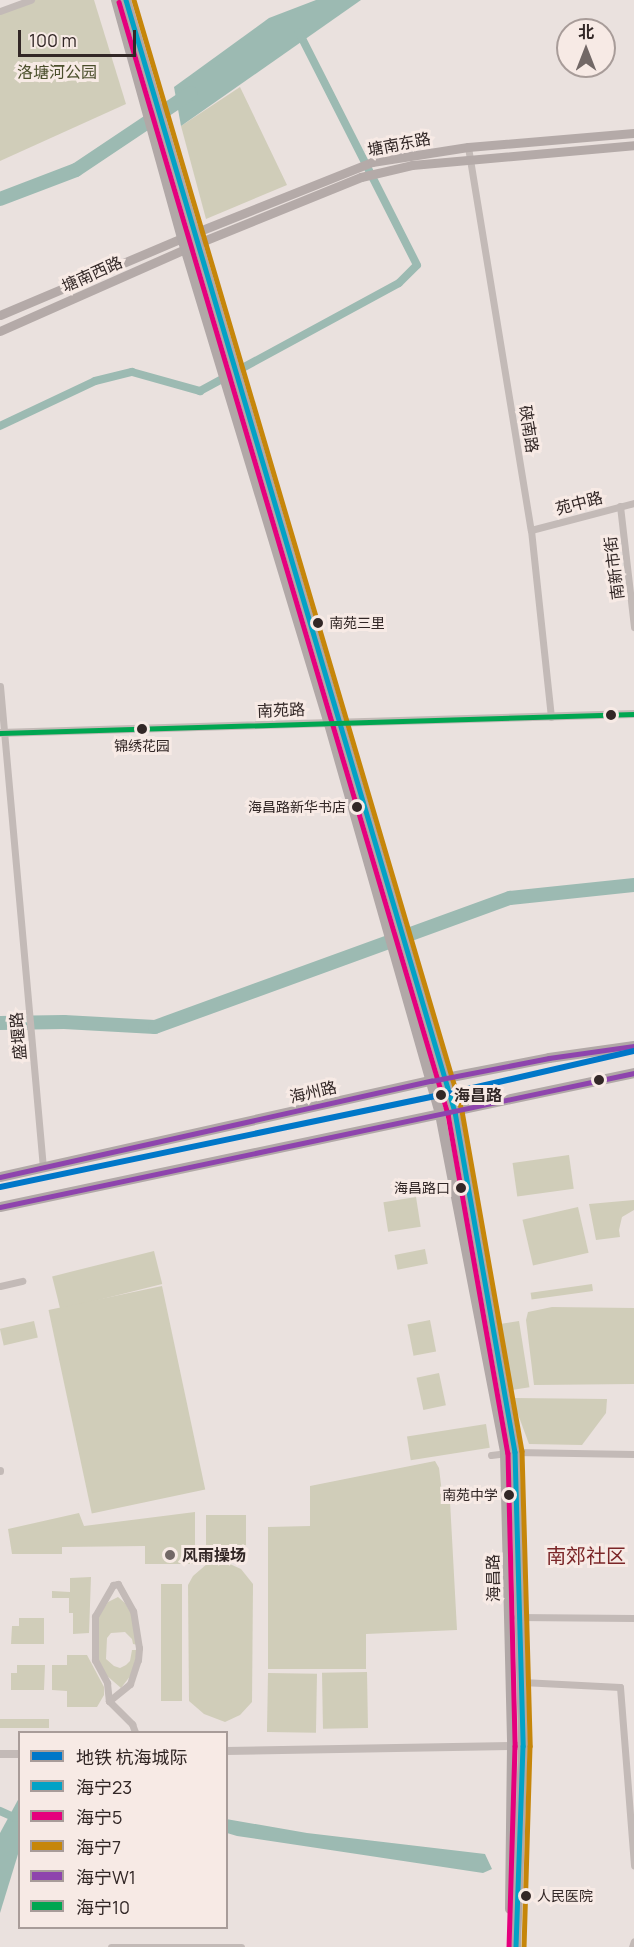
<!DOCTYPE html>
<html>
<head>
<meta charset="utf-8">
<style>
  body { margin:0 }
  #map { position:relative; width:634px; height:1947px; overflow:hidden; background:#eae1de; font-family:Manrope,"Noto Sans SC",sans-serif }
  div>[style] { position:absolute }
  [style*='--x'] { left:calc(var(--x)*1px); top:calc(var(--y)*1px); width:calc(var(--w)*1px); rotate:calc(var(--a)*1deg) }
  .green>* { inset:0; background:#d0cdb9; transform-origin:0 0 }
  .water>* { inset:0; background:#9cbab2 }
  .canal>* { height:8px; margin:-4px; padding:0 4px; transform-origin:4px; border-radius:4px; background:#9cbab2 }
  .river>* { height:14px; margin:-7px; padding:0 7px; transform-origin:7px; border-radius:7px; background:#9cbab2 }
  .minor>* { height:7px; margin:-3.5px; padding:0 3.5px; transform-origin:3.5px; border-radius:3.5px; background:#c3bab7 }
  .tertiary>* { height:8px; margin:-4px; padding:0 4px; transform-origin:4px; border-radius:4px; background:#c3bab7 }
  .secondary>* { height:9px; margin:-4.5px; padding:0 4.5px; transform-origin:4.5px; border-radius:4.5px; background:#b4aaa8 }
  .primary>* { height:10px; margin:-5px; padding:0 5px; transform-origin:5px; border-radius:5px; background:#b1a8a7 }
  .bus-1>* { height:4.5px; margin:-2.25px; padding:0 2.25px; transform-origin:2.25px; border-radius:2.25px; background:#02a2c6 }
  .bus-2>* { height:4.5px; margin:-2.25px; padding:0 2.25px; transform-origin:2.25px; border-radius:2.25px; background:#e5007d }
  .bus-3>* { height:4.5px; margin:-2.25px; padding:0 2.25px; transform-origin:2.25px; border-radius:2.25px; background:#c6860a }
  .bus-4>* { height:4.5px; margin:-2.25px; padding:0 2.25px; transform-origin:2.25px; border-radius:2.25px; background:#8e44ad }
  .bus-5>* { height:4.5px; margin:-2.25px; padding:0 2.25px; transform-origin:2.25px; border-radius:2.25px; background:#00a651 }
  .metro-1>* { height:6px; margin:-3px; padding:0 3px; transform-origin:3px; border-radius:3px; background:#0077c8 }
  .dots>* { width:16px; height:16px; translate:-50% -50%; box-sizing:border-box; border:3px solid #f7eae5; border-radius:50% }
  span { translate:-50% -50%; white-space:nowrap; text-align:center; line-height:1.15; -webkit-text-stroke:6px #f7eae5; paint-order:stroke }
  .bus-label { font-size:14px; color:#322726 }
  .left { translate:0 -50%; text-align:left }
  .right { translate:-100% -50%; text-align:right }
  .park-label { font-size:16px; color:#4b4f2c }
  .street-label { font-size:16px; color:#322726 }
  .stop-label { font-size:16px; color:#322726; font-weight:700 }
  .poi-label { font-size:16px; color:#322726; font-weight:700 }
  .quarter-label { font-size:20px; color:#7b2628 }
  .legend { position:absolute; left:18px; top:1731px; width:210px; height:198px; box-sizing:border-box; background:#f7eae5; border:2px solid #a89c99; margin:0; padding:8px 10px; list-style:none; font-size:18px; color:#322726 }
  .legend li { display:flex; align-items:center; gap:12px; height:30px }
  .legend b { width:30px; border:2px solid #a89c99 }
  .north { position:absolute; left:556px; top:18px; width:60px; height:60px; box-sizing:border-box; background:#f7eae5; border:2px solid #a89c99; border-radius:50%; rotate:0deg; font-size:16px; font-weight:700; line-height:24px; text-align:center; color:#322726 }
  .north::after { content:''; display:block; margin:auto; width:21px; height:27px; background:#726866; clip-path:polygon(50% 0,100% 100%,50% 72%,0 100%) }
  .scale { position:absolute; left:18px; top:30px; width:118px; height:27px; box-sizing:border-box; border:3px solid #322726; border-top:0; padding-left:8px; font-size:18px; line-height:21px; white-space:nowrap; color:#322726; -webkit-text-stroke:4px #f7eae5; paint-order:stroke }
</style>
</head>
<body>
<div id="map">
  <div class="green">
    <div style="clip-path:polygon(31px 0,94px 0,126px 104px,0 161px,0 11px)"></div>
    <div style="clip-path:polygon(240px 87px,287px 185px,206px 219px,181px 126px)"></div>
    <div style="left:569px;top:1155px;width:34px;height:57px;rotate:82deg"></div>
    <div style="left:416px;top:1197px;width:30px;height:33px;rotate:81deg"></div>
    <div style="clip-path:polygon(634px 1200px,634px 1210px,622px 1217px,619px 1230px,620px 1237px,596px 1240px,589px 1204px)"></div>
    <div style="left:578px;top:1207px;width:47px;height:57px;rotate:77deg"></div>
    <div style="left:425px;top:1249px;width:15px;height:31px;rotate:79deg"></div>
    <div style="left:154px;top:1251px;width:34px;height:105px;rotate:76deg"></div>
    <div style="left:592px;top:1284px;width:7px;height:62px;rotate:82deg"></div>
    <div style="left:162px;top:1286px;width:208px;height:116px;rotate:78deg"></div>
    <div style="clip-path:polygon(552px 1307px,634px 1308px,634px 1384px,534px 1385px,526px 1320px,528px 1312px)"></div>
    <div style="left:430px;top:1320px;width:32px;height:23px;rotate:79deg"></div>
    <div style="left:34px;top:1321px;width:17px;height:35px;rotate:77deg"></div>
    <div style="left:519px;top:1321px;width:67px;height:18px;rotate:81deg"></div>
    <div style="left:439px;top:1373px;width:33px;height:23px;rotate:78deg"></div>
    <div style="clip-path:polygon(512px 1398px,607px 1399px,606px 1413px,582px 1445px,529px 1444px)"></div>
    <div style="left:486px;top:1424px;width:24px;height:80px;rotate:81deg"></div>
    <div style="clip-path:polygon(435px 1461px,439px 1468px,442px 1493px,450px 1501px,457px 1630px,366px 1634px,366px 1669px,268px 1669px,268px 1527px,310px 1526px,310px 1486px)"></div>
    <div style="clip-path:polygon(195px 1512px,195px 1564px,145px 1564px,145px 1546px,62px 1547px,62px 1554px,12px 1554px,8px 1529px,79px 1513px,84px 1526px)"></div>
    <div style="left:206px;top:1515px;width:40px;height:40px"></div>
    <div style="clip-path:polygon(221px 1560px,241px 1569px,253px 1584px,252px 1702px,240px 1715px,225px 1722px,204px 1714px,189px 1701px,188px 1585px,193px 1576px,208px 1563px)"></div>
    <div style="clip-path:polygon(91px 1577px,89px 1633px,73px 1634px,73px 1613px,69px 1613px,69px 1598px,52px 1598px,52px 1591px,70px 1592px,70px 1578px)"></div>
    <div style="left:161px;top:1584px;width:21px;height:117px"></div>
    <div style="clip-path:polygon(118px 1597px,125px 1603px,131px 1613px,138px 1645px,133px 1644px,132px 1639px,125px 1632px,111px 1633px,107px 1638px,106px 1659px,114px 1666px,120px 1668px,126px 1665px,130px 1661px,132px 1650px,138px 1650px,131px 1675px,121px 1688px,106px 1675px,97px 1658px,96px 1620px,108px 1602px)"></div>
    <div style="clip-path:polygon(19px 1618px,44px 1618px,44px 1644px,11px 1644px,12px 1626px,19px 1626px)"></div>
    <div style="clip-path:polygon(67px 1655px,87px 1655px,104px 1687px,104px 1695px,97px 1707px,67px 1707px,67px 1691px,52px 1690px,52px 1665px,67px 1665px)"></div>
    <div style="clip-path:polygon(17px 1665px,45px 1665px,44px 1690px,11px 1690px,11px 1673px,17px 1673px)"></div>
    <div style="left:367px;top:1672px;width:56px;height:45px;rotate:89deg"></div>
    <div style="left:268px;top:1673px;width:49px;height:59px;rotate:1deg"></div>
    <div style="left:0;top:1719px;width:49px;height:9px"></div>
  </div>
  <div class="water">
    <div style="clip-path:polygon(316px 0,361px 0,181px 126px,174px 87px,269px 18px)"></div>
    <div style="clip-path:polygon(19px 1798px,19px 1851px,0 1913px,0 1833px)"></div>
    <div style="clip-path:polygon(226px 1819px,307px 1833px,485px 1854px,492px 1869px,483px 1873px,237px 1836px,227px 1833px)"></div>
  </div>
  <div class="canal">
    <div style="--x:0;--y:426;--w:105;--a:-25.3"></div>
    <div style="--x:95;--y:381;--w:38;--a:-14"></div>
    <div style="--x:132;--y:372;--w:71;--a:15.6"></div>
    <div style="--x:200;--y:391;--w:226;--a:-28.5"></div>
    <div style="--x:399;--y:283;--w:25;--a:-45"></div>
    <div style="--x:417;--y:265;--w:261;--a:-116.9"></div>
    <div style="--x:0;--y:1811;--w:17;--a:24"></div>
  </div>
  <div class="river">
    <div style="--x:0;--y:199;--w:81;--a:-20.9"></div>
    <div style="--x:76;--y:170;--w:138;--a:-33.8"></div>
    <div style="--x:0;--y:1023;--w:64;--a:-0.9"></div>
    <div style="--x:64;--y:1022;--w:91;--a:3.1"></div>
    <div style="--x:155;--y:1027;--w:378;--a:-20"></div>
    <div style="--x:510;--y:898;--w:125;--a:-6"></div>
  </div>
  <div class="minor">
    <div style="--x:0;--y:11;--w:33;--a:-20"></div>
    <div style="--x:468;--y:147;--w:388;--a:80.7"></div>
    <div style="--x:531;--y:530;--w:188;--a:83.9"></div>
    <div style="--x:620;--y:506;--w:122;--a:83.4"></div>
    <div style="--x:531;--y:530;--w:106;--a:-14.7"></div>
    <div style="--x:0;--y:686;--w:484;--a:84.9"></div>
    <div style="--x:0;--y:1286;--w:23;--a:-13"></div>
    <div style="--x:491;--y:1455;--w:24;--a:-7"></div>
    <div style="--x:515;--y:1452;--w:119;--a:1"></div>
    <div style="--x:0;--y:1470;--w:1;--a:90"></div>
    <div style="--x:517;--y:1617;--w:117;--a:0.5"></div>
    <div style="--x:522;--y:1682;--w:98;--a:2.9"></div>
    <div style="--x:620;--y:1687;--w:179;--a:85.5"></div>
    <div style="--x:109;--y:1701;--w:27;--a:-39"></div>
    <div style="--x:130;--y:1684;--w:25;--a:-72"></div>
    <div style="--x:138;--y:1660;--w:12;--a:-85"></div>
    <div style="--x:139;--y:1648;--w:37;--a:-99"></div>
    <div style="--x:133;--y:1611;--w:31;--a:-119"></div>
    <div style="--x:118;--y:1584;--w:5;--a:169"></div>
    <div style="--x:113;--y:1585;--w:36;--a:120"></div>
    <div style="--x:95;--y:1616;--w:44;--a:90"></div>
    <div style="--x:95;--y:1660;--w:26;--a:62"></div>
    <div style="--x:107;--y:1683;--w:18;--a:84"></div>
    <div style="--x:109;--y:1701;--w:33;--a:45"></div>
    <div style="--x:132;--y:1724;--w:9;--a:69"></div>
    <div style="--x:111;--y:1947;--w:130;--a:0"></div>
    <div style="--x:632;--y:1947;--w:6;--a:-72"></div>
  </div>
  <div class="tertiary">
    <div style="--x:0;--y:733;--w:634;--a:-1.72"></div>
    <div style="--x:226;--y:1751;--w:297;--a:-1"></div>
    <div style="--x:0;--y:1754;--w:20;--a:0"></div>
  </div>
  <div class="secondary">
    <div style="--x:0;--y:315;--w:198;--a:-22.9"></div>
    <div style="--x:182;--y:238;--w:205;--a:-21.8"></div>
    <div style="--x:372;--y:162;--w:97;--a:-8.9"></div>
    <div style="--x:468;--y:147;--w:167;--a:-4.8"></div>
    <div style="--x:0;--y:331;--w:214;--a:-23.9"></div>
    <div style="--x:196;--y:244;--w:178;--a:-22.1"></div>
    <div style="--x:361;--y:177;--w:52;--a:-13.2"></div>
    <div style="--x:412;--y:165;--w:223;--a:-5.1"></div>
  </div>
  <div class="primary">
    <div style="--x:116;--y:0;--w:247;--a:74.5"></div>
    <div style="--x:182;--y:238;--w:508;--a:73.17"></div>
    <div style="--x:329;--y:724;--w:405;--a:74.1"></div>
    <div style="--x:440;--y:1114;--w:345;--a:79.1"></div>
    <div style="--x:505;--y:1453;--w:293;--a:88.6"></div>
    <div style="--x:512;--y:1746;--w:163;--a:90.7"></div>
    <div style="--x:126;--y:0;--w:1160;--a:73.52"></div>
    <div style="--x:455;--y:1112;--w:345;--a:80"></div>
    <div style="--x:515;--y:1452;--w:294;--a:88.4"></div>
    <div style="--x:523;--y:1746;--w:201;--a:92"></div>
    <div style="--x:0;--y:1177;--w:442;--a:-12.6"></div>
    <div style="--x:431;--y:1081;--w:120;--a:-11"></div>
    <div style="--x:549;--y:1058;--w:86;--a:-8"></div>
    <div style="--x:0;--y:1207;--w:648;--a:-11.93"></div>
  </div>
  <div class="bus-1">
    <div style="--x:126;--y:0;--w:1160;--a:73.52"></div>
    <div style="--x:455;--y:1112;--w:345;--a:80"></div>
    <div style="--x:515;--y:1452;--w:294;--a:88.4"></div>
    <div style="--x:523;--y:1746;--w:201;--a:92"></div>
  </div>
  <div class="bus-2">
    <div style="--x:119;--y:2;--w:1160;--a:73.52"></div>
    <div style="--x:448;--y:1114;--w:344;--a:80"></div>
    <div style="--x:508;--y:1453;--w:293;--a:88.6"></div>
    <div style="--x:515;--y:1746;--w:201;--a:91.7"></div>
  </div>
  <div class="bus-3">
    <div style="--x:134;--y:0;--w:1158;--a:73.55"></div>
    <div style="--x:462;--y:1111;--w:345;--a:80"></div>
    <div style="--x:522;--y:1451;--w:295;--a:88.4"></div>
    <div style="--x:530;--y:1746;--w:201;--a:91.7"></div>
  </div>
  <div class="bus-4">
    <div style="--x:0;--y:1177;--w:442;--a:-12.6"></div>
    <div style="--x:431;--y:1081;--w:120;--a:-11"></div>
    <div style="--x:549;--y:1058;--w:86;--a:-8"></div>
    <div style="--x:0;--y:1207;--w:648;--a:-11.93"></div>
  </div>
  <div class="bus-5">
    <div style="--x:0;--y:733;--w:634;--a:-1.72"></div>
  </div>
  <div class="metro-1">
    <div style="--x:0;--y:1187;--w:451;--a:-11.8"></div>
    <div style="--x:442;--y:1095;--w:197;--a:-12.9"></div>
  </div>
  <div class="dots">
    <div style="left:318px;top:623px;background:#322726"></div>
    <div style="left:611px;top:715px;background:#322726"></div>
    <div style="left:142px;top:729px;background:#322726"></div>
    <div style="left:357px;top:807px;background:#322726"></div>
    <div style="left:599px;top:1080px;background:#322726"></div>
    <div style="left:441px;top:1095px;background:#322726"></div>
    <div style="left:461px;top:1188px;background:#322726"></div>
    <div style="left:509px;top:1495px;background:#322726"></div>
    <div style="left:170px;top:1555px;background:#726866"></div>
    <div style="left:526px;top:1896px;background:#322726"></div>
  </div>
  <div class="bus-label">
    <span class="left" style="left:329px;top:623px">南苑三里</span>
    <span style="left:142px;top:746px">锦绣花园</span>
    <span class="right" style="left:346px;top:807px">海昌路新华书店</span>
    <span class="right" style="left:450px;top:1188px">海昌路口</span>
    <span class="right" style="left:498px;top:1495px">南苑中学</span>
    <span class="left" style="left:537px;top:1896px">人民医院</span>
  </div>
  <div class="park-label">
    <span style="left:57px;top:72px">洛塘河公园</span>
  </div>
  <div class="street-label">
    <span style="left:399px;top:144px;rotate:-11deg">塘南东路</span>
    <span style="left:92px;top:274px;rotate:-24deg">塘南西路</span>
    <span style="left:529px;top:429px;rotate:81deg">硖南路</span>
    <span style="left:579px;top:503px;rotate:-15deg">苑中路</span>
    <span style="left:614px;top:568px;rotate:-97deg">南新市街</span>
    <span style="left:281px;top:710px;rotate:-2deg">南苑路</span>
    <span style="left:18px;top:1036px;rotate:-95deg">盛堰路</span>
    <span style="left:313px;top:1092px;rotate:-13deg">海州路</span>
    <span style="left:493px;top:1578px;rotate:-91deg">海昌路</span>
  </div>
  <div class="stop-label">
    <span class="left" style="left:454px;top:1095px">海昌路</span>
  </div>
  <div class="poi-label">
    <span class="left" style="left:182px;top:1555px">风雨操场</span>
  </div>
  <div class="quarter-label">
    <span style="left:586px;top:1555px">南郊社区</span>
  </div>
  <ul class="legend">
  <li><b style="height:8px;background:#0077c8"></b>地铁 杭海城际</li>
  <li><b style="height:8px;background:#02a2c6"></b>海宁23</li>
  <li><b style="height:8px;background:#e5007d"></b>海宁5</li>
  <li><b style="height:8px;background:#c6860a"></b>海宁7</li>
  <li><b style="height:8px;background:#8e44ad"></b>海宁W1</li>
  <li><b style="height:8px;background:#00a651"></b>海宁10</li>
  </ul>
  <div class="north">北</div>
  <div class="scale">100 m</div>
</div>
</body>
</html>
